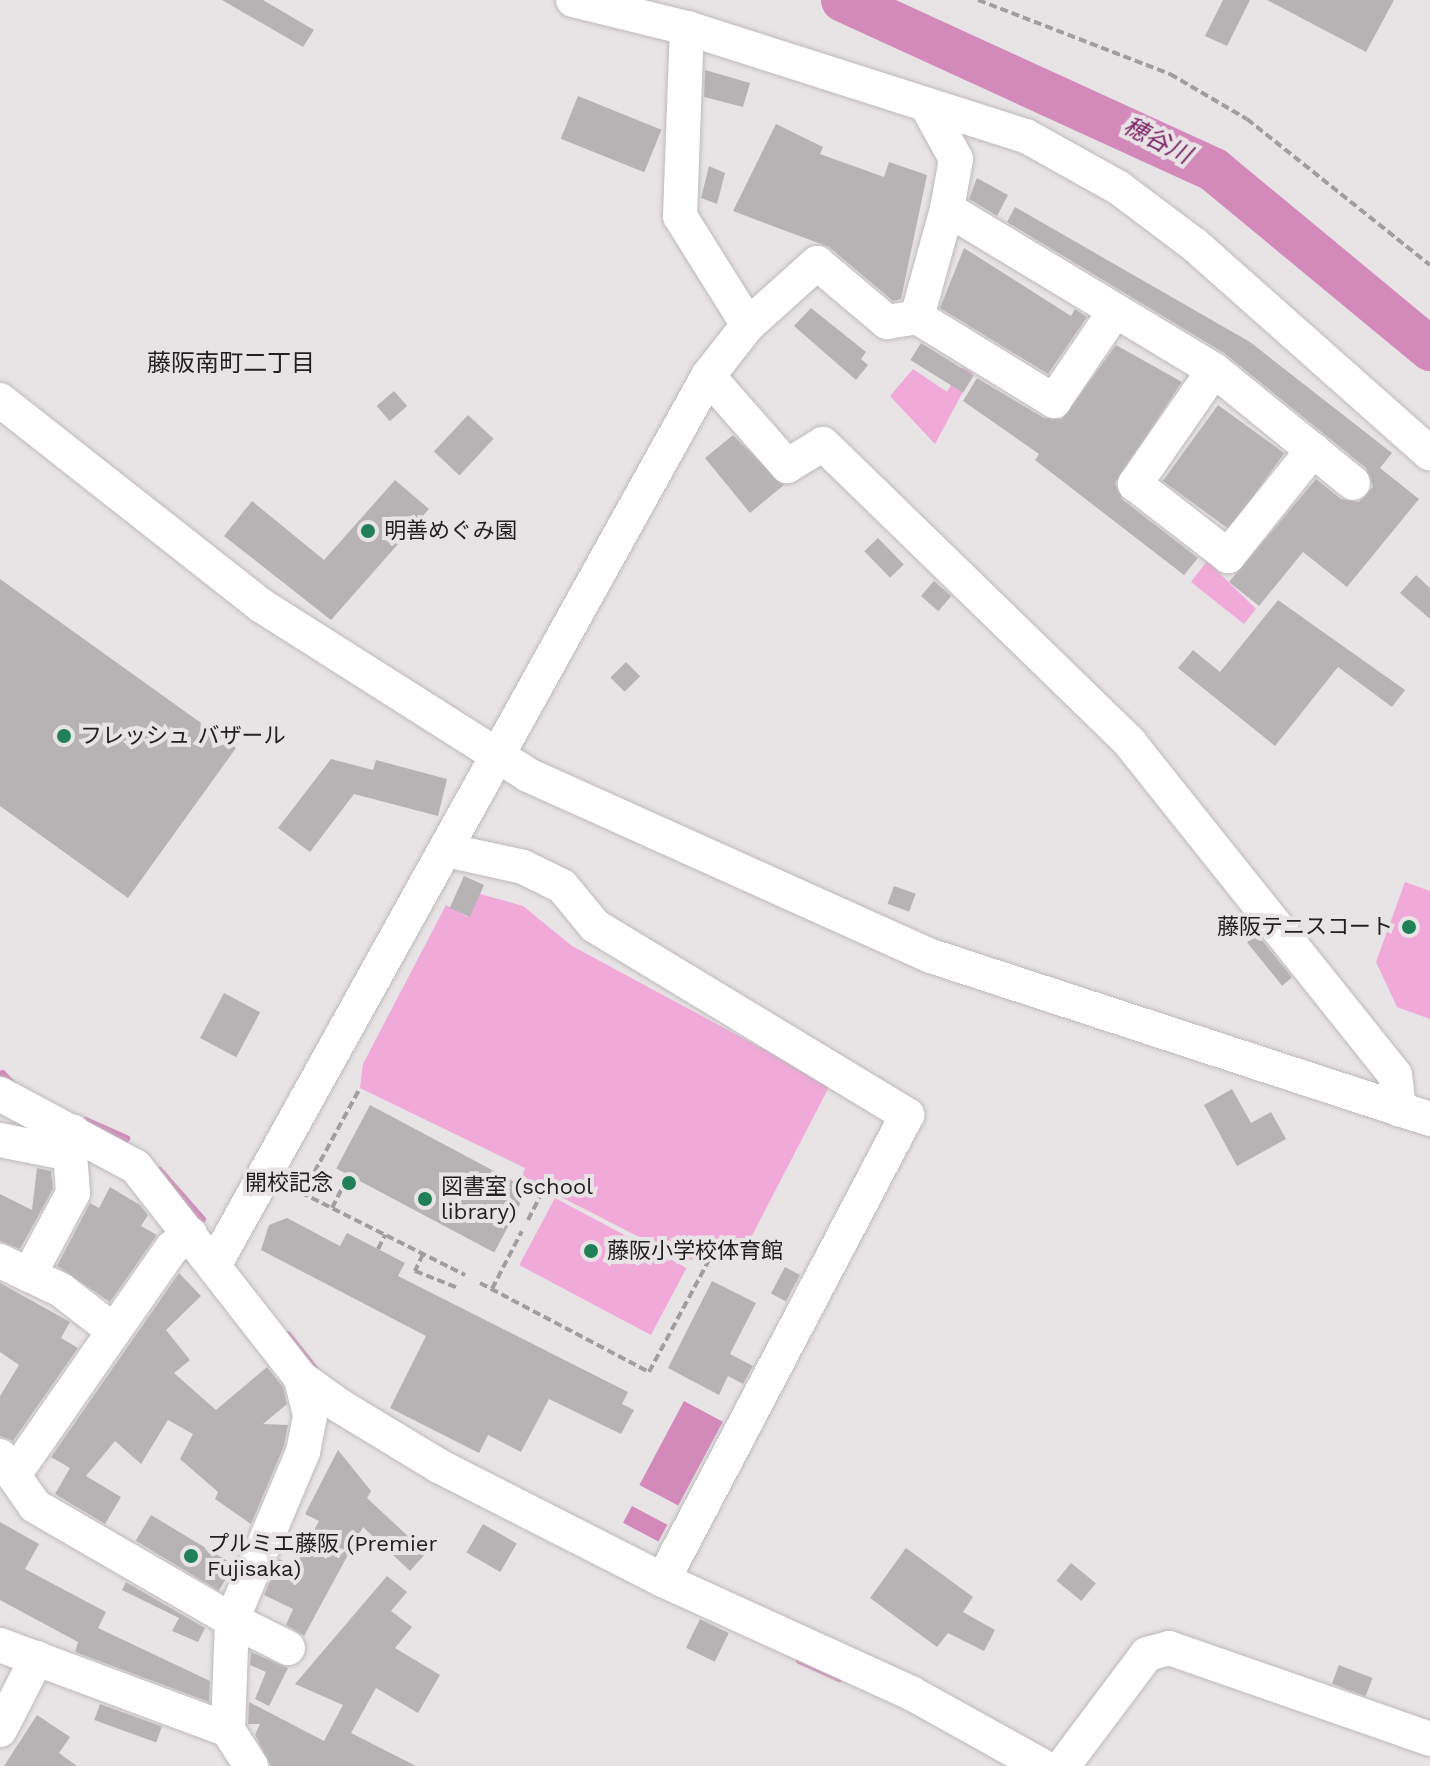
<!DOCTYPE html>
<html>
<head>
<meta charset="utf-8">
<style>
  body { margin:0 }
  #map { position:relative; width:1430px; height:1766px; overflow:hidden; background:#e8e4e6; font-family:"Work Sans","Noto Sans JP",sans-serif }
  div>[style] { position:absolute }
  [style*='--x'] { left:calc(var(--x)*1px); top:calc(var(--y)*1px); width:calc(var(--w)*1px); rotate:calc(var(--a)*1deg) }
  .green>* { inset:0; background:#f0a9d8; transform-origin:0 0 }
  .water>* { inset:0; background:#d489bb; transform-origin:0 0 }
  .stream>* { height:7px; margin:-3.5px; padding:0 3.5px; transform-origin:3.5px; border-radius:3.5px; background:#d489bb }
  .river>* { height:44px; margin:-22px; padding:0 22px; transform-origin:22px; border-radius:22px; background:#d489bb }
  .building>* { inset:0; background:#b7b3b5; transform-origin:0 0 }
  .path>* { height:4px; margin-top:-2px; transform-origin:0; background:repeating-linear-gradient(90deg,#a19e9f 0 8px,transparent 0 12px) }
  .roads { filter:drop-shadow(0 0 2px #bdb9bb) drop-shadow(0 0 2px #bdb9bb) }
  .minor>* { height:34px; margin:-17px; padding:0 17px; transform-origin:17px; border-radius:17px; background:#fff }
  .dots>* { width:22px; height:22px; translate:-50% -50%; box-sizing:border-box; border:4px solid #e8e4e6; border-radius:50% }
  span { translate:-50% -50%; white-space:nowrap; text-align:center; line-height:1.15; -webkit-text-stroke:8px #e8e4e6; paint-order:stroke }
  .poi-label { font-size:22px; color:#222021 }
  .left { translate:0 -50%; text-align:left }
  .right { translate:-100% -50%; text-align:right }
  .water-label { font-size:24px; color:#7b2363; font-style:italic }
  .neighbourhood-label { font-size:24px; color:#222021 }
</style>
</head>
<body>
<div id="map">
  <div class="green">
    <div style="clip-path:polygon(962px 367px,973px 373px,935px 444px,890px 396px,913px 369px,947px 392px)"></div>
    <div style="clip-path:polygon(1207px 561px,1256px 609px,1244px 624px,1191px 582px)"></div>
    <div style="clip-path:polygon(1405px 882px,1430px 891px,1430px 1019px,1397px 1007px,1376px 962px)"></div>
    <div style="clip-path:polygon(480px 894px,523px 906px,572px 946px,830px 1085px,742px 1255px,684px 1260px,522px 1177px,525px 1168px,360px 1088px,363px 1064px,446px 905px,468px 917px)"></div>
    <div style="left:555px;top:1198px;width:149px;height:76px;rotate:28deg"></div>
  </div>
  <div class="water">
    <div style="left:684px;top:1401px;width:44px;height:95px;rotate:28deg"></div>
    <div style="left:632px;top:1506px;width:40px;height:19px;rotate:28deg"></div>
  </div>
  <div class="stream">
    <div style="--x:2;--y:1073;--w:18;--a:47"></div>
    <div style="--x:85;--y:1120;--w:45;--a:23.7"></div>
    <div style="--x:159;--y:1170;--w:65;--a:48.7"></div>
    <div style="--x:287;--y:1334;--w:43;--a:51.5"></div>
    <div style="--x:799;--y:1660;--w:44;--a:24.2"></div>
  </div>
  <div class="river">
    <div style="--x:843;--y:0;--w:408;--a:24.6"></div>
    <div style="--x:1214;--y:170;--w:281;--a:39.6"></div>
  </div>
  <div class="building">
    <div style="clip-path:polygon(222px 0,263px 0,314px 30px,303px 47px)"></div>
    <div style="clip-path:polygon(1223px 0,1250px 0,1227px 46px,1205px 36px)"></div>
    <div style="clip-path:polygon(1267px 0,1394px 0,1366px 52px)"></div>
    <div style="clip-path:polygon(705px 70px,750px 83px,743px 107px,704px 97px)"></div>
    <div style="left:578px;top:96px;width:90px;height:46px;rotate:22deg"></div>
    <div style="clip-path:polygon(776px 124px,823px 147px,820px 154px,884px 177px,889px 162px,927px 175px,901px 299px,893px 301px,829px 247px,733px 211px)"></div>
    <div style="clip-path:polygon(709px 166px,725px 173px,717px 204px,701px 198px)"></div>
    <div style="clip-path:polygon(977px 178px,1008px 195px,997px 216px,969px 199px)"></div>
    <div style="clip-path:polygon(1015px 207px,1250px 342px,1392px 453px,1380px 468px,1419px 499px,1347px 587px,1303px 552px,1259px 606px,1229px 582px,1316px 479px,1341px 499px,1359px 502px,1373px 487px,1366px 468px,1224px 353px,1007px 222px)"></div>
    <div style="clip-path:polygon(964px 248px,1071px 316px,1075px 309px,1087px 317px,1048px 374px,940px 308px)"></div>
    <div style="clip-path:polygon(811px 308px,866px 352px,861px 359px,868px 365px,856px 380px,794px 326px)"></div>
    <div style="left:921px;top:343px;width:62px;height:20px;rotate:32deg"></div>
    <div style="clip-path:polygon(1116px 345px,1182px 382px,1115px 483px,1123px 500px,1198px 558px,1184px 575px,1035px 460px,1039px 454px,963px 401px,977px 378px,1044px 418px,1062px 419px)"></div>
    <div style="left:394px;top:391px;width:20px;height:23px;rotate:49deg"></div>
    <div style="left:1218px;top:405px;width:82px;height:94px;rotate:36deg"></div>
    <div style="left:468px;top:415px;width:35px;height:50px;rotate:43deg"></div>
    <div style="clip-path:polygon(733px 435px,784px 485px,750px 513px,705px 458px)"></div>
    <div style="clip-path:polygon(395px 480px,429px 509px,331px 620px,224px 536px,252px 501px,324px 560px)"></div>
    <div style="left:878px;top:538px;width:37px;height:19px;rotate:46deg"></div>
    <div style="clip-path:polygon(1416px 575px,1430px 588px,1430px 619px,1400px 593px)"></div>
    <div style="clip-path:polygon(0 579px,236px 748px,128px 898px,0 806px)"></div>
    <div style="left:934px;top:581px;width:23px;height:20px;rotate:41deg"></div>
    <div style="clip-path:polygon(1278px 600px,1405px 690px,1392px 707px,1338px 667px,1275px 746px,1178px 668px,1193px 650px,1220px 672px)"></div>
    <div style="left:626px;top:662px;width:20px;height:22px;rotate:45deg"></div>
    <div style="clip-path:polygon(331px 759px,373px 770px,376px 760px,447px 779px,438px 816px,354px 794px,310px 852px,278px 828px)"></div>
    <div style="left:464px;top:876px;width:22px;height:35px;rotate:24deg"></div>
    <div style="left:894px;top:886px;width:23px;height:19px;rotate:20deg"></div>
    <div style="left:1257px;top:934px;width:56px;height:13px;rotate:51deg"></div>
    <div style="left:224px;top:993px;width:41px;height:51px;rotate:28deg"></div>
    <div style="clip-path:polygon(1232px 1089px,1251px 1123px,1271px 1112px,1286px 1139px,1237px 1166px,1204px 1105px)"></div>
    <div style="left:370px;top:1105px;width:179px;height:72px;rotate:28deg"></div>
    <div style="clip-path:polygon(37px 1168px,51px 1171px,53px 1189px,20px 1249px,0 1241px,0 1194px,32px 1210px)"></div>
    <div style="clip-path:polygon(110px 1187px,140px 1205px,148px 1215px,141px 1226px,157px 1235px,110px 1302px,57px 1266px,90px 1203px,99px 1208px)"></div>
    <div style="clip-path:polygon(287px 1218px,340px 1246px,347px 1233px,405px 1263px,398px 1276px,628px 1392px,622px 1404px,634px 1410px,621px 1434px,549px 1399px,521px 1452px,488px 1435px,479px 1453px,390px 1408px,426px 1336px,261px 1250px,269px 1225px)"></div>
    <div style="left:785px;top:1267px;width:17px;height:30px;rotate:28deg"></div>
    <div style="clip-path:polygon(179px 1273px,201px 1296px,166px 1330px,190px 1360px,174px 1373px,216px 1410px,267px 1367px,283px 1387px,287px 1404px,263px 1424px,288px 1425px,284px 1446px,251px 1524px,215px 1499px,218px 1492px,180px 1459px,193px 1434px,168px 1420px,141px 1464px,115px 1441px,86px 1476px,121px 1497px,105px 1524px,55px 1494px,70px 1468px,51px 1457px)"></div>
    <div style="clip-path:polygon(712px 1281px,756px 1303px,730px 1354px,753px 1366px,743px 1384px,728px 1376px,719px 1395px,668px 1368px)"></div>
    <div style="clip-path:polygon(0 1283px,70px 1322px,61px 1338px,78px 1348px,13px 1441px,0 1436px,0 1396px,19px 1365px,0 1352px)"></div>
    <div style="clip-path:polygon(338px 1450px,371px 1491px,367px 1498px,426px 1553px,410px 1571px,363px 1527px,304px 1636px,286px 1625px,293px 1609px,264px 1595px,279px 1559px,295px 1567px,319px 1521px,305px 1514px)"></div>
    <div style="left:151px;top:1515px;width:97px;height:30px;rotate:31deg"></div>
    <div style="clip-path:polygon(0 1522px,39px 1544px,25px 1569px,106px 1612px,98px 1628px,210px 1681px,209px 1702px,75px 1652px,78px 1642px,0 1600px)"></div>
    <div style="left:483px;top:1524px;width:39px;height:33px;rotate:30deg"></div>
    <div style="clip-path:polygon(906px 1548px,973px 1597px,963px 1612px,995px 1630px,984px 1651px,948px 1633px,937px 1647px,870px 1598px)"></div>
    <div style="left:1071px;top:1563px;width:32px;height:23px;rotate:39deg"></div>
    <div style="clip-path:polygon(387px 1576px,407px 1592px,391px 1611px,412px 1627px,395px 1648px,440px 1675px,418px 1713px,376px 1688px,351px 1733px,416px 1766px,271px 1766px,255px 1735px,260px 1724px,248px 1724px,249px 1702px,324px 1741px,343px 1705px,295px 1684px)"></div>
    <div style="clip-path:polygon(126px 1582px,205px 1628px,198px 1642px,172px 1631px,179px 1618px,122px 1590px)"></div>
    <div style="left:700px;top:1619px;width:32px;height:32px;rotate:26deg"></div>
    <div style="clip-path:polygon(251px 1652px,288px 1668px,269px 1706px,255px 1699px,266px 1672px,250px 1665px)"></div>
    <div style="left:1339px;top:1665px;width:36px;height:20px;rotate:21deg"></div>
    <div style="left:100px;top:1704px;width:66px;height:17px;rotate:20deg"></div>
    <div style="clip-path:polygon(37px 1715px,70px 1737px,59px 1753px,77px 1766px,4px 1766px)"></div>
  </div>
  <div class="path">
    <div style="--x:978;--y:0;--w:206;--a:21.1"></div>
    <div style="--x:1170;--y:74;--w:89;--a:30.3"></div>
    <div style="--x:1247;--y:119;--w:234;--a:38.6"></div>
    <div style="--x:290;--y:1187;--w:196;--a:26.7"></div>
    <div style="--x:303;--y:1193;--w:119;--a:-61.5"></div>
    <div style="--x:332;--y:1208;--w:37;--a:-63"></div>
    <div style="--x:528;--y:1220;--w:36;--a:-63"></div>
    <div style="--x:378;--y:1249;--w:16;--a:-63"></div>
    <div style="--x:423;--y:1254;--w:19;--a:115"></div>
    <div style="--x:415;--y:1271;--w:46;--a:21.6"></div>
    <div style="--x:480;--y:1283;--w:191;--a:27.8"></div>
    <div style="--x:649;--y:1372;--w:129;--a:-61.8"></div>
    <div style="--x:492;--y:1289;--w:65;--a:-62.7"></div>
  </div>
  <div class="roads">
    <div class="minor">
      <div style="--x:573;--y:0;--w:117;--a:13.8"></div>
      <div style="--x:687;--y:28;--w:356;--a:17.7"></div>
      <div style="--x:1026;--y:136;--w:107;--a:29.2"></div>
      <div style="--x:1119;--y:188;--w:95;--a:36.9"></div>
      <div style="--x:1195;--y:245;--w:314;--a:41.6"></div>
      <div style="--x:927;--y:106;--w:60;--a:61.3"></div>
      <div style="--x:956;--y:159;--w:51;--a:100.2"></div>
      <div style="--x:947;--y:209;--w:312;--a:31.1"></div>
      <div style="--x:1214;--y:370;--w:179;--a:39.1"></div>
      <div style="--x:947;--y:209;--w:112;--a:105.5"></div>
      <div style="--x:917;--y:317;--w:161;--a:31.5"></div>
      <div style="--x:1054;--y:401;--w:109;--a:-55.9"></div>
      <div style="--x:748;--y:325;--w:93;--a:-41.9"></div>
      <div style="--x:817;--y:263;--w:92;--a:40.1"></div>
      <div style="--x:887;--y:322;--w:30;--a:-9"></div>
      <div style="--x:1214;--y:370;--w:139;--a:124.7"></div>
      <div style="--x:1135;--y:484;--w:118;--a:37.7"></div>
      <div style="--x:1228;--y:556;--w:136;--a:-51.3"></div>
      <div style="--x:708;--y:376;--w:120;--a:48.7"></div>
      <div style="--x:787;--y:466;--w:42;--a:-31.4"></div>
      <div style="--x:823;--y:444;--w:429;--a:44.2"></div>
      <div style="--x:1130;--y:743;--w:425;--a:51.4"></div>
      <div style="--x:1395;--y:1075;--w:35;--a:83"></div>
      <div style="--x:0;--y:400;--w:333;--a:38.2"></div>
      <div style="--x:262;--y:606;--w:315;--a:32.4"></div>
      <div style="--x:528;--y:775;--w:442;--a:24.2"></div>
      <div style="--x:931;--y:956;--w:525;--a:18.09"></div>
      <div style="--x:446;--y:850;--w:79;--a:12.4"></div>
      <div style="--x:523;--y:867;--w:43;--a:26"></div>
      <div style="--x:562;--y:886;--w:52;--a:50.5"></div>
      <div style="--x:595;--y:926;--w:365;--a:31.2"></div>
      <div style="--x:907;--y:1115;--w:525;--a:117.69"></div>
      <div style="--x:0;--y:1094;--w:154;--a:28.2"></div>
      <div style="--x:136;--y:1167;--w:268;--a:52"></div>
      <div style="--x:301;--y:1378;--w:48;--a:35.7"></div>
      <div style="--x:340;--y:1406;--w:116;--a:31.2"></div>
      <div style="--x:439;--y:1466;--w:251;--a:27"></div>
      <div style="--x:663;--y:1580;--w:273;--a:24.5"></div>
      <div style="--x:911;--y:1693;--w:150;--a:29.1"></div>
      <div style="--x:0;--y:1140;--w:66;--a:11.3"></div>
      <div style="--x:65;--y:1153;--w:23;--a:-70"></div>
      <div style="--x:0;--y:1261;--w:68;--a:25.4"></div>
      <div style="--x:61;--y:1290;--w:67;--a:37.7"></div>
      <div style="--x:114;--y:1331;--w:172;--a:124.8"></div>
      <div style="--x:215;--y:1264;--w:1016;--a:-60.96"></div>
      <div style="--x:708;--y:376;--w:65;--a:-51.9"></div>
      <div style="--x:748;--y:325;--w:128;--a:-122"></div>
      <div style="--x:680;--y:216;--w:188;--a:-87.9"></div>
      <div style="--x:29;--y:1275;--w:93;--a:-61.8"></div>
      <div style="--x:73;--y:1193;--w:53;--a:-94.3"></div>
      <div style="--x:114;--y:1331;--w:101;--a:-55.1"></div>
      <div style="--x:172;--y:1248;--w:23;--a:-38"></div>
      <div style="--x:0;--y:1456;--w:61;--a:55"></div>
      <div style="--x:35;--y:1506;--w:228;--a:30.1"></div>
      <div style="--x:232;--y:1620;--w:110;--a:92.1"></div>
      <div style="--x:228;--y:1730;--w:43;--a:57.4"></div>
      <div style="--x:0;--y:1645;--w:243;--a:20.4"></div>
      <div style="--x:288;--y:1648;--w:63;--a:-153.4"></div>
      <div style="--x:232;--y:1620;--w:182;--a:-67.1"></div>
      <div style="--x:303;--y:1452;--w:38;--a:-79"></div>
      <div style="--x:310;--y:1415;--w:38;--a:-104"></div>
      <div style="--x:0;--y:1730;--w:81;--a:-62.8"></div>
      <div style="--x:1063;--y:1766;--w:140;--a:-53.1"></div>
      <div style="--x:1147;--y:1654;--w:23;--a:-15"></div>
      <div style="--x:1169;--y:1648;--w:276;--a:19.2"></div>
    </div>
  </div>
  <div class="dots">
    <div style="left:368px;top:531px;background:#228058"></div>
    <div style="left:64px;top:736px;background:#228058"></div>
    <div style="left:1409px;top:927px;background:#228058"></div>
    <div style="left:349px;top:1183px;background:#228058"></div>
    <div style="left:425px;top:1199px;background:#228058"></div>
    <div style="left:591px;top:1251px;background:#228058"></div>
    <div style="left:191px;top:1556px;background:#228058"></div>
  </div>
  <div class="poi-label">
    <span class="left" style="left:384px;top:531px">明善めぐみ園</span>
    <span class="left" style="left:80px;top:736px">フレッシュ バザール</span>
    <span class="right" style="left:1393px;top:927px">藤阪テニスコート</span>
    <span class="right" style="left:333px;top:1183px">開校記念</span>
    <span class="left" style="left:441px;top:1199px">図書室 (school<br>library)</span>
    <span class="left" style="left:607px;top:1251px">藤阪小学校体育館</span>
    <span class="left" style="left:207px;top:1556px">プルミエ藤阪 (Premier<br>Fujisaka)</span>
  </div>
  <div class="water-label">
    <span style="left:1157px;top:141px;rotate:27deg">穂谷川</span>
  </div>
  <div class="neighbourhood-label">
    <span style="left:231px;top:364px">藤阪南町二丁目</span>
  </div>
</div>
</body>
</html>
